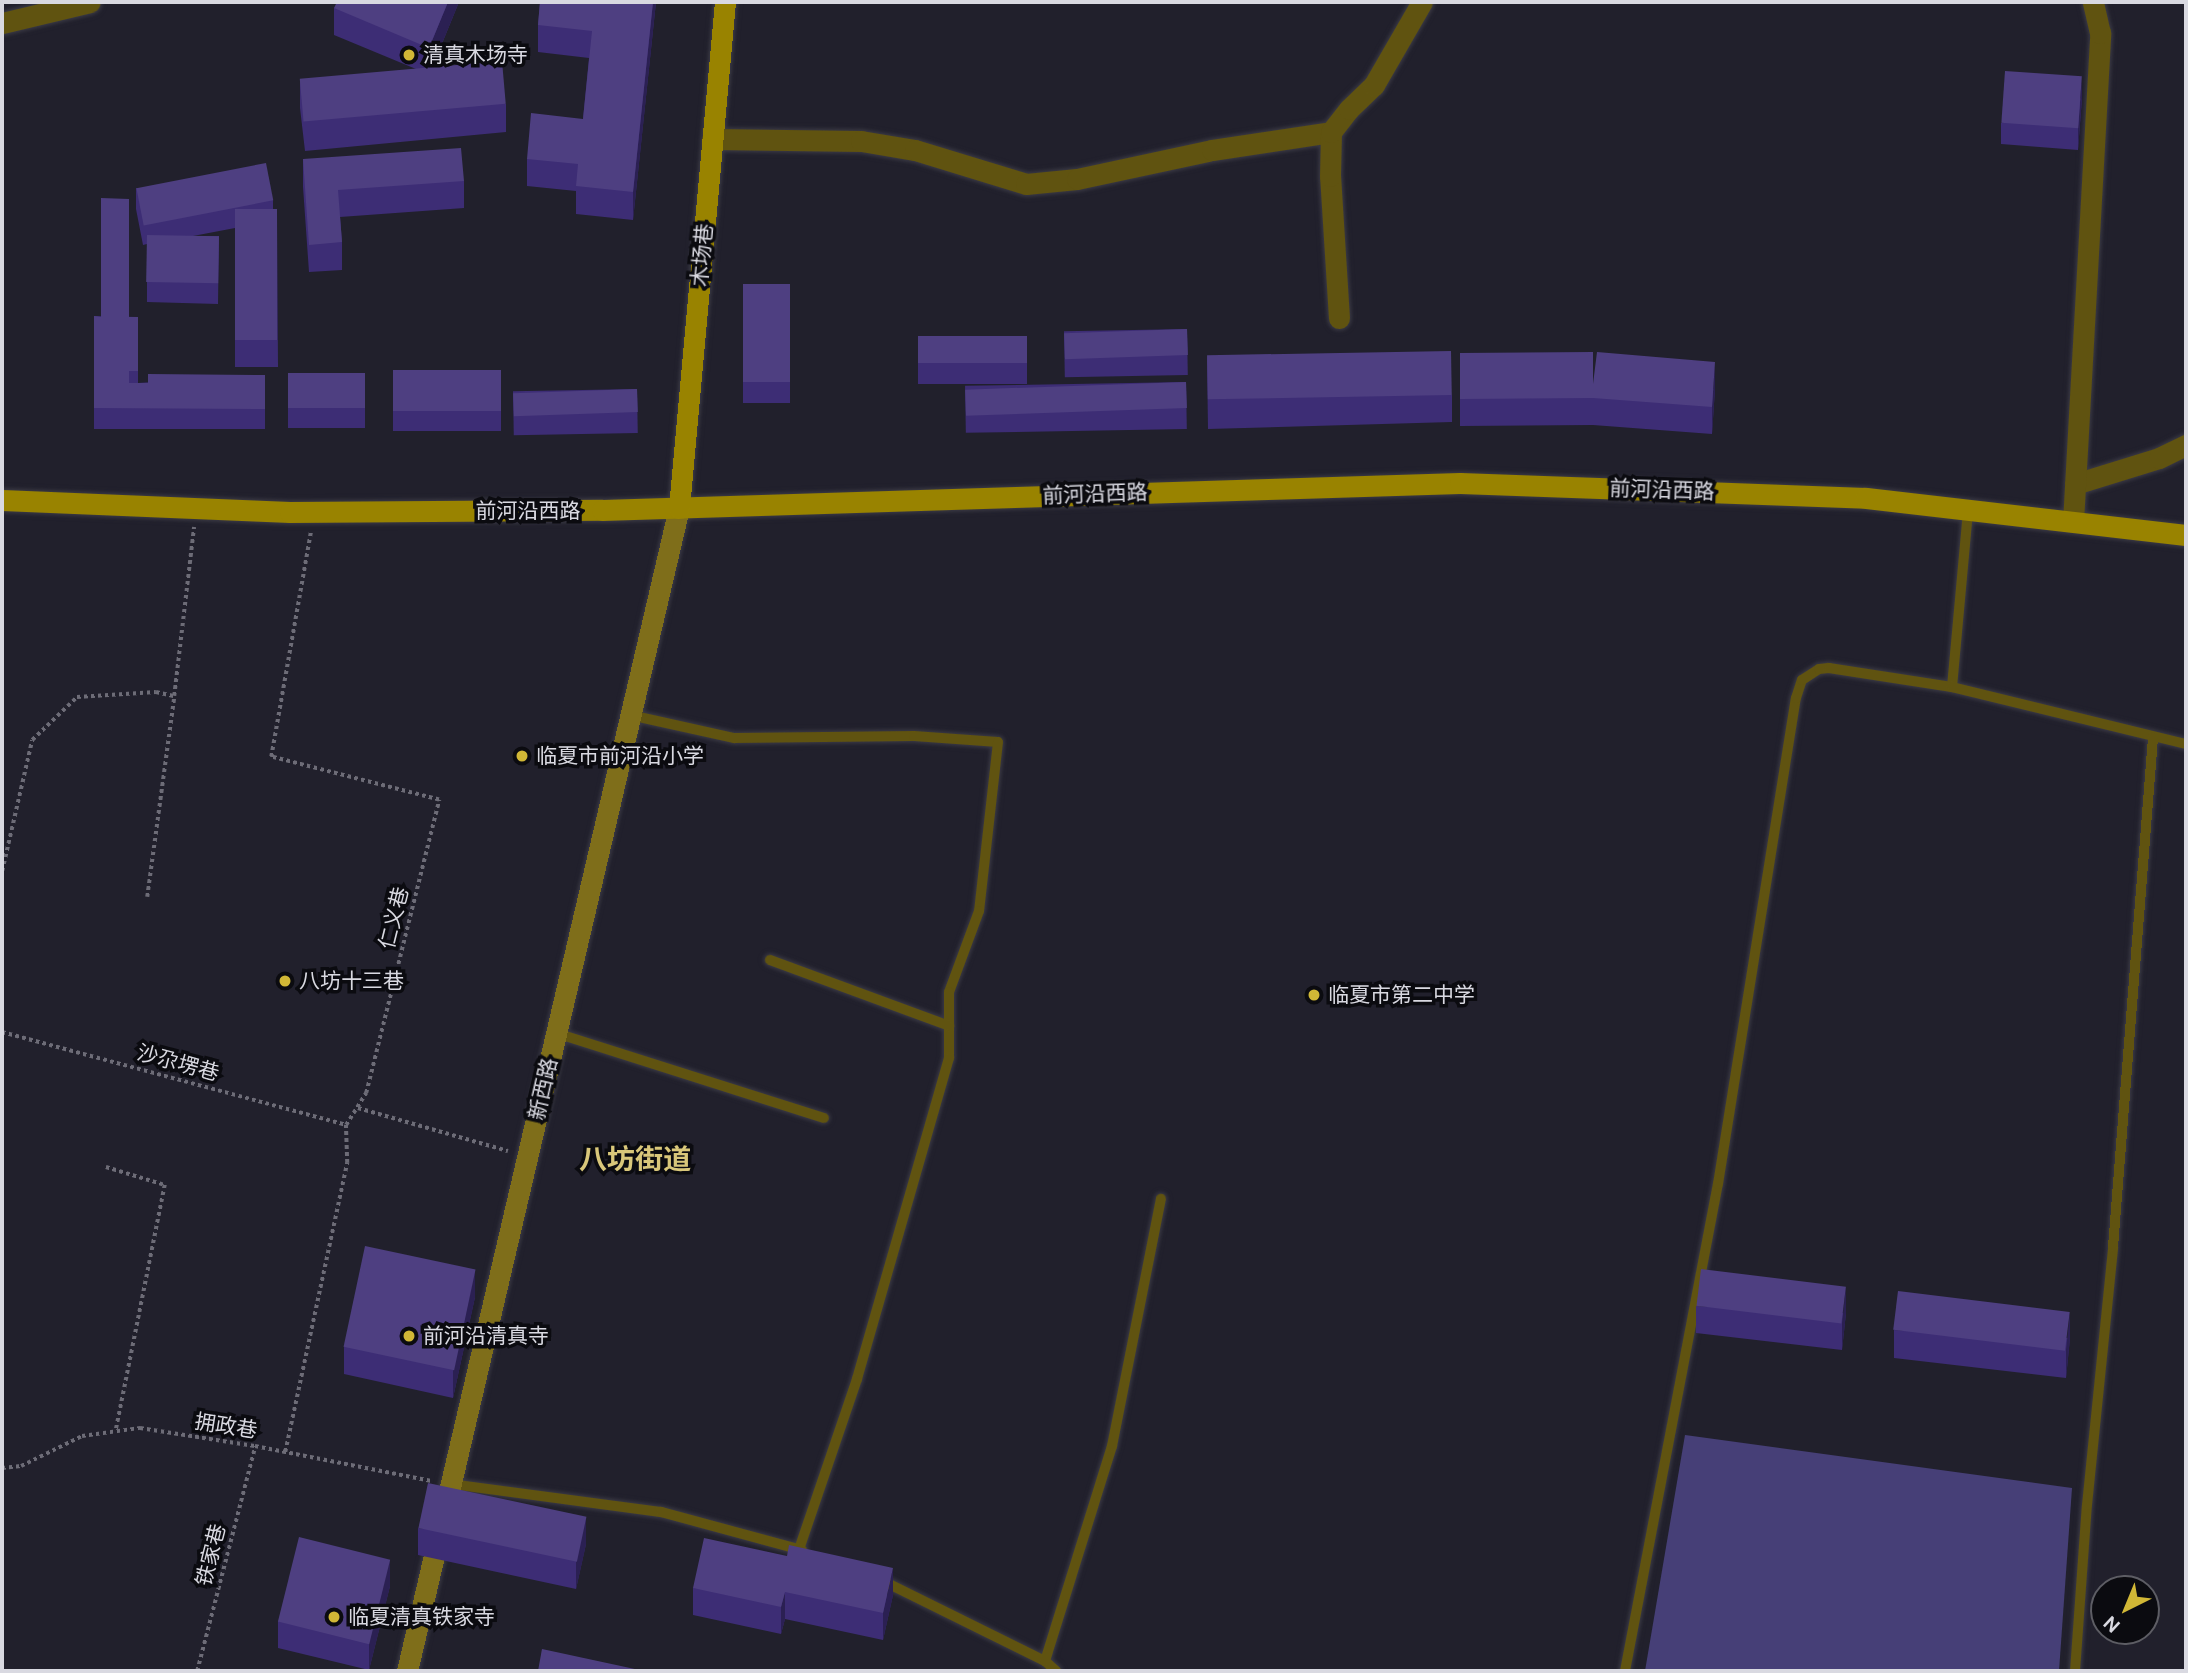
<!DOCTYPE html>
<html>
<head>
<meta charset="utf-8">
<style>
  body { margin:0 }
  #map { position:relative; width:2188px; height:1673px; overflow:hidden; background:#21202c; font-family:"DM Sans","Noto Sans SC",sans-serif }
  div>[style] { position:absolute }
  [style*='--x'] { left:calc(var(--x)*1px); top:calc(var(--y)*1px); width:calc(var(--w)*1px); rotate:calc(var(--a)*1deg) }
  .green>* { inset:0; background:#463f77 }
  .path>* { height:3.5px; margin-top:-1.75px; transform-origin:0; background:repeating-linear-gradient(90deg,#6d6c77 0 3.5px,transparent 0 7px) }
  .roads { filter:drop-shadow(0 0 2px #3b3a45) drop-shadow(0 0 2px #3b3a45) }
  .lane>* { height:10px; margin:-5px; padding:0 5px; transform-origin:5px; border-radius:5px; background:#605310 }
  .street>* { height:21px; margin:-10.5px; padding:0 10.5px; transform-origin:10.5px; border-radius:10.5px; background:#605310 }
  .secondary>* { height:21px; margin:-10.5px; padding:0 10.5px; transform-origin:10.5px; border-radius:10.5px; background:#7f6e1a }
  .primary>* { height:21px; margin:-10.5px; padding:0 10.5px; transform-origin:10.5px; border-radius:10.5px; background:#998300 }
  .wall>* { inset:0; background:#3d2d75; transform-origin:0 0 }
  .shaded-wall>* { inset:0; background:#2b2053 }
  .building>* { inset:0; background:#4e3f81; transform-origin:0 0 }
  .dots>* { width:19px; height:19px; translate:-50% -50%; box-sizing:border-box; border:4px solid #0b0b10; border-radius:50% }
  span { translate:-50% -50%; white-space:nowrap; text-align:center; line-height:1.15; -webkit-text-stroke:7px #0b0b10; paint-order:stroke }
  .poi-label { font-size:21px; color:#d9d9e1 }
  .left { translate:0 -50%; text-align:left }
  .street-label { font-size:21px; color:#d9d9e1 }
  .district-label { font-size:28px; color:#d9c77a; font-weight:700 }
  .frame { position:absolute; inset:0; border:4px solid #d9d9e1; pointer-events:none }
  .north { position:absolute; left:2090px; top:1575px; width:70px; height:70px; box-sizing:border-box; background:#0b0b10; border:2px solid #5d5d64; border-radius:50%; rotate:223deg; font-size:19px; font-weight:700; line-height:28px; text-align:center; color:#d9d9e1 }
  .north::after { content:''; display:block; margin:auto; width:24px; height:32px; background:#d1b736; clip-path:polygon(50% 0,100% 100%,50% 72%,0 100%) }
</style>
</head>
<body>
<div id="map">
  <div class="green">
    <div style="clip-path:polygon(1685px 1435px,2072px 1488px,2059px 1671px,1645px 1671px)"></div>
  </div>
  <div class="path">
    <div style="--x:2;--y:871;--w:134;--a:-77.1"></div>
    <div style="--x:32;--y:740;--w:62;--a:-43.7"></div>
    <div style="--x:77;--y:697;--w:79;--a:-3.6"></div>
    <div style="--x:156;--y:692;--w:18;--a:13"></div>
    <div style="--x:174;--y:696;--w:170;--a:-83.3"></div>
    <div style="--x:147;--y:897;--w:203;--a:-82.3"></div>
    <div style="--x:2;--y:1032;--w:356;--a:15.1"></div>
    <div style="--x:358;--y:1108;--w:156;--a:16"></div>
    <div style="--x:106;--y:1167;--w:62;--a:17"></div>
    <div style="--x:165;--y:1185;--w:251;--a:101.3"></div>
    <div style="--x:285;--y:1452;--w:296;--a:-77.9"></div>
    <div style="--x:347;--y:1163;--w:38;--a:-92"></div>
    <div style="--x:346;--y:1125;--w:38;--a:-58"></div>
    <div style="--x:366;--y:1093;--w:302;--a:-76"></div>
    <div style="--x:439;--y:800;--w:173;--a:-165.6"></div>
    <div style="--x:271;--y:757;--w:230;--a:-80"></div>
    <div style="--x:2;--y:1468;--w:19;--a:-6"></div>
    <div style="--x:21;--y:1466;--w:68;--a:-26.2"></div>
    <div style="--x:82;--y:1436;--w:59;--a:-7.9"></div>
    <div style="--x:140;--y:1428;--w:116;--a:8.9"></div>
    <div style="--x:255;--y:1446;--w:180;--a:11.2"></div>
    <div style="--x:197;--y:1671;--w:232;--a:-75.5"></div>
  </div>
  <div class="roads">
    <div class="lane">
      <div style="--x:1952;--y:687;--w:178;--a:-84.8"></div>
      <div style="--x:630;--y:715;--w:107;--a:12.5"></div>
      <div style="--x:734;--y:738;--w:180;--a:-0.6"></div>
      <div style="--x:914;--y:736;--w:84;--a:4.1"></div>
      <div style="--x:998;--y:742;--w:170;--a:96.4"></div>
      <div style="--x:979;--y:911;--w:86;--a:110.3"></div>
      <div style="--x:949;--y:992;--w:66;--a:90"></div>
      <div style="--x:949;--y:1058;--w:334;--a:106"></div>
      <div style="--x:857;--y:1379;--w:180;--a:108.8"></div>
      <div style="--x:770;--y:960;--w:191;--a:20.2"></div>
      <div style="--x:556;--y:1033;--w:281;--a:17.6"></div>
      <div style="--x:451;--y:1484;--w:212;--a:7.6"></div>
      <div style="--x:661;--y:1512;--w:146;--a:15.1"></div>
      <div style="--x:879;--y:1579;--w:185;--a:26.3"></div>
      <div style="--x:1045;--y:1661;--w:15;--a:42"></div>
      <div style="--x:1045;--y:1661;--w:225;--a:-72.7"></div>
      <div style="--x:1112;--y:1446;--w:252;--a:-78.8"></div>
      <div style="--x:1625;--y:1671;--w:496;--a:-79.2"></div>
      <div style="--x:1718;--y:1184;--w:492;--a:-80.9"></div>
      <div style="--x:1796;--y:698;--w:19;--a:-72"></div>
      <div style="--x:1802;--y:680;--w:20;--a:-33"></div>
      <div style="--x:1819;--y:669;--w:10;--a:-6"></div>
      <div style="--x:1829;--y:668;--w:124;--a:8.8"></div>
      <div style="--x:1952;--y:687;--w:241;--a:13.7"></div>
      <div style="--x:2075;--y:1671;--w:166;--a:-85.9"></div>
      <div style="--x:2087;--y:1505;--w:259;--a:-84.2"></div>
      <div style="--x:2113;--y:1247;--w:511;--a:-85.51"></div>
    </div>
    <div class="street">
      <div style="--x:2;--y:23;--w:90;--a:-13.4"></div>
      <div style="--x:712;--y:139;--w:149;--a:0.8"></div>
      <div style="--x:861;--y:141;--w:55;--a:9.5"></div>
      <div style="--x:915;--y:150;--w:116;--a:17"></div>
      <div style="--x:1026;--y:184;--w:51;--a:-5.6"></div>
      <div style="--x:1077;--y:179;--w:138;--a:-12.1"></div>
      <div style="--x:1212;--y:150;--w:120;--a:-8.6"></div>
      <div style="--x:1339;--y:318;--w:142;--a:-93.6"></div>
      <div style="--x:1330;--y:176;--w:44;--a:-88.7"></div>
      <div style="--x:1331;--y:132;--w:29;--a:-52"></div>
      <div style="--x:1349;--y:109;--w:35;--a:-44"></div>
      <div style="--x:1374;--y:85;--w:96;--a:-60"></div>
      <div style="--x:2075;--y:484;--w:88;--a:-17.2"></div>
      <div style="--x:2159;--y:458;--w:30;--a:-26"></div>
      <div style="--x:2073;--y:522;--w:490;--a:-86.8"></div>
      <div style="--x:2100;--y:33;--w:32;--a:-103"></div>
    </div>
    <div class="secondary">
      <div style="--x:407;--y:1671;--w:1194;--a:-76.84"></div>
    </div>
    <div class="primary">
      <div style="--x:2;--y:500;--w:288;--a:2.4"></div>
      <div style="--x:290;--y:512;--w:312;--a:-0.4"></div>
      <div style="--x:602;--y:510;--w:858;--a:-1.8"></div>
      <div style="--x:1460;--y:483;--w:406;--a:2.1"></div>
      <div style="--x:1866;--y:498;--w:322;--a:6.6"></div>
      <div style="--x:679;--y:508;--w:508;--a:-84.81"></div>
    </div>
  </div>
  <div class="wall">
    <div style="clip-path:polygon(459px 2px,432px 68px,506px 104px,506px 132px,305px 151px,300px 108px,300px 81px,416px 69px,334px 35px,334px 8px)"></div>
    <div style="clip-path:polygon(540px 2px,656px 2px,633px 220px,576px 214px,576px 191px,527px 186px,527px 159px,583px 119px,589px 58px,538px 52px,538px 25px)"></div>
    <div style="clip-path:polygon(2082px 98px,2078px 150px,2001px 144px,2001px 123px)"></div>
    <div style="clip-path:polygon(303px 159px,464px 181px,464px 208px,340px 217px,342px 242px,342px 270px,309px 272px,303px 187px)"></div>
    <div style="clip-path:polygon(136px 188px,273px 200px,273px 209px,277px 209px,278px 367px,235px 367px,235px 228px,193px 236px,219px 236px,218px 304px,147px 302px,147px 244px,143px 245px,136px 209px)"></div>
    <div style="left:743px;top:284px;width:47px;height:119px"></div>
    <div style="clip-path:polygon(94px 316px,138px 317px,138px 383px,265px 375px,265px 429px,94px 429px)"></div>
    <div style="left:1187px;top:329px;width:46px;height:123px;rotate:89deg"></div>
    <div style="left:1027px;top:336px;width:48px;height:109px;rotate:90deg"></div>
    <div style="clip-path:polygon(1460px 353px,1593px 384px,1715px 389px,1712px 434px,1593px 425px,1460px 426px)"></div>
    <div style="clip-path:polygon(1207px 358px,1452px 395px,1452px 422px,1208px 429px)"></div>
    <div style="left:501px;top:370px;width:61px;height:108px;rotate:90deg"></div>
    <div style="left:288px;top:373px;width:77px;height:55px"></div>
    <div style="left:1186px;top:382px;width:47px;height:221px;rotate:89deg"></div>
    <div style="left:637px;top:389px;width:44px;height:124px;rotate:89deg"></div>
    <div style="clip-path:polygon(475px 1297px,453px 1398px,344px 1374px,344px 1347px)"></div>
    <div style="clip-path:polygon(1696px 1306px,1846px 1313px,1842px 1350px,1696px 1333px)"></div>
    <div style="clip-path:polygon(1894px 1330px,2070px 1338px,2066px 1378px,1894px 1358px)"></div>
    <div style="clip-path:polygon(418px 1528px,586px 1544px,576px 1589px,418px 1555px)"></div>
    <div style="clip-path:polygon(390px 1586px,369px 1670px,278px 1648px,278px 1621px)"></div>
    <div style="clip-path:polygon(693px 1588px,893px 1595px,883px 1640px,785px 1619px,781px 1634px,693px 1615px)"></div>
  </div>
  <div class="shaded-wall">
    <div style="clip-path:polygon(448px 2px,459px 2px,429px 75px,429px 48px)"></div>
    <div style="clip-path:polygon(653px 2px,656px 2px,633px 220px,633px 192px)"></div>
    <div style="clip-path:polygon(2082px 77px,2082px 98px,2078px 150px,2078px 129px)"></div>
    <div style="clip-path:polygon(1715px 362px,1715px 389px,1712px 434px,1712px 407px)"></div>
    <div style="clip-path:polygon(475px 1270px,475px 1297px,453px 1398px,453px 1371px)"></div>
    <div style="clip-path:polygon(1846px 1286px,1846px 1313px,1842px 1350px,1842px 1323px)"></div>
    <div style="clip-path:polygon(2070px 1311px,2070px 1338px,2066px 1378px,2066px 1350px)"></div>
    <div style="clip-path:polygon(586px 1517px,586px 1544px,576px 1589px,576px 1562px)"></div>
    <div style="clip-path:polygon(390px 1559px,390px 1586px,369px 1670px,369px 1643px)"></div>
    <div style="clip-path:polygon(893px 1568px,893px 1595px,883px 1640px,883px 1613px)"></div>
    <div style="clip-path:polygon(785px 1592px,785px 1619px,781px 1634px,781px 1607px)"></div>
  </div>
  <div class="building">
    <div style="clip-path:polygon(337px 2px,448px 2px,429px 48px,334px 8px)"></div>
    <div style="clip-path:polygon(540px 2px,653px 2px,633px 192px,576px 186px,578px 164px,527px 159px,531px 113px,583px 119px,592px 31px,538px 25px)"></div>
    <div style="left:502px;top:61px;width:43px;height:203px;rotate:85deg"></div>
    <div style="left:2005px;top:71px;width:77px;height:52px;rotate:4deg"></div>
    <div style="clip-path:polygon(461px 148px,464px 181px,338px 190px,342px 242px,309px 245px,303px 159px)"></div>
    <div style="left:266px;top:163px;width:38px;height:132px;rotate:79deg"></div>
    <div style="clip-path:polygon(101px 198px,129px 199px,129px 317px,138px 317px,138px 371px,129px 371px,129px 383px,148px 383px,148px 374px,265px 375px,265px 409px,94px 408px,94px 316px,101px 317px)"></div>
    <div style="left:235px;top:209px;width:42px;height:131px"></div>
    <div style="left:147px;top:235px;width:72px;height:47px;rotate:1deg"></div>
    <div style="left:743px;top:284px;width:47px;height:98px"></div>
    <div style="left:1187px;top:329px;width:26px;height:123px;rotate:88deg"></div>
    <div style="left:1027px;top:336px;width:27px;height:109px;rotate:90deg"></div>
    <div style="left:1451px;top:351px;width:44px;height:244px;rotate:89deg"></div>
    <div style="clip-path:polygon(1593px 352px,1593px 384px,1597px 352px,1715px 362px,1712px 407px,1593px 398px,1460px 399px,1460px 353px)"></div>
    <div style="left:501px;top:370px;width:41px;height:108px;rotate:90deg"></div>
    <div style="left:288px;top:373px;width:77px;height:35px"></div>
    <div style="left:1186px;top:382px;width:26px;height:221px;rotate:88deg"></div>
    <div style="left:637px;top:389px;width:23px;height:124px;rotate:88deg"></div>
    <div style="left:365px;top:1246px;width:113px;height:103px;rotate:12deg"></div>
    <div style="left:1701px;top:1269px;width:146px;height:37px;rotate:7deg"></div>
    <div style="left:1898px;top:1291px;width:173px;height:39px;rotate:7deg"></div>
    <div style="left:428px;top:1483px;width:162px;height:46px;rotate:12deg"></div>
    <div style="left:299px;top:1537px;width:94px;height:87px;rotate:14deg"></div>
    <div style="clip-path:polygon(704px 1538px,787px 1556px,789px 1545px,893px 1568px,883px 1613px,785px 1592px,781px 1607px,693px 1588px)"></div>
    <div style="clip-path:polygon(542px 1649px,644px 1671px,538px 1671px)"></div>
  </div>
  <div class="dots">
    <div style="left:409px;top:55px;background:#d1b736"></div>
    <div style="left:522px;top:756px;background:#d1b736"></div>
    <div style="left:285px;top:981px;background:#d1b736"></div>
    <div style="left:1314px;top:995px;background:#d1b736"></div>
    <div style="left:409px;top:1336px;background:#d1b736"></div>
    <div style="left:334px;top:1617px;background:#d1b736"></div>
  </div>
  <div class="poi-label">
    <span class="left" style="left:423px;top:55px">清真木场寺</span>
    <span class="left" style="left:536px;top:756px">临夏市前河沿小学</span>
    <span class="left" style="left:299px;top:981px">八坊十三巷</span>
    <span class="left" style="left:1328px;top:995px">临夏市第二中学</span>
    <span class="left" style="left:423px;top:1336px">前河沿清真寺</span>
    <span class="left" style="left:348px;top:1617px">临夏清真铁家寺</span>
  </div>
  <div class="street-label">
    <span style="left:702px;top:255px;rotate:-85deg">木场巷</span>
    <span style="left:1662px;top:490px;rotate:2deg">前河沿西路</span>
    <span style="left:1095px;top:494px;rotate:-2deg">前河沿西路</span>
    <span style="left:528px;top:511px">前河沿西路</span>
    <span style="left:394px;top:918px;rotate:-76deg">仁义巷</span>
    <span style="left:178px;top:1063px;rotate:15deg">沙尕塄巷</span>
    <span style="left:543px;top:1089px;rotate:-77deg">新西路</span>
    <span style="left:226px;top:1426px;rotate:9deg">拥政巷</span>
    <span style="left:211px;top:1555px;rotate:-76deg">铁家巷</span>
  </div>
  <div class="district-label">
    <span style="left:635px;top:1160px">八坊街道</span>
  </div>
  <div class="frame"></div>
  <div class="north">N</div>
</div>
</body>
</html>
